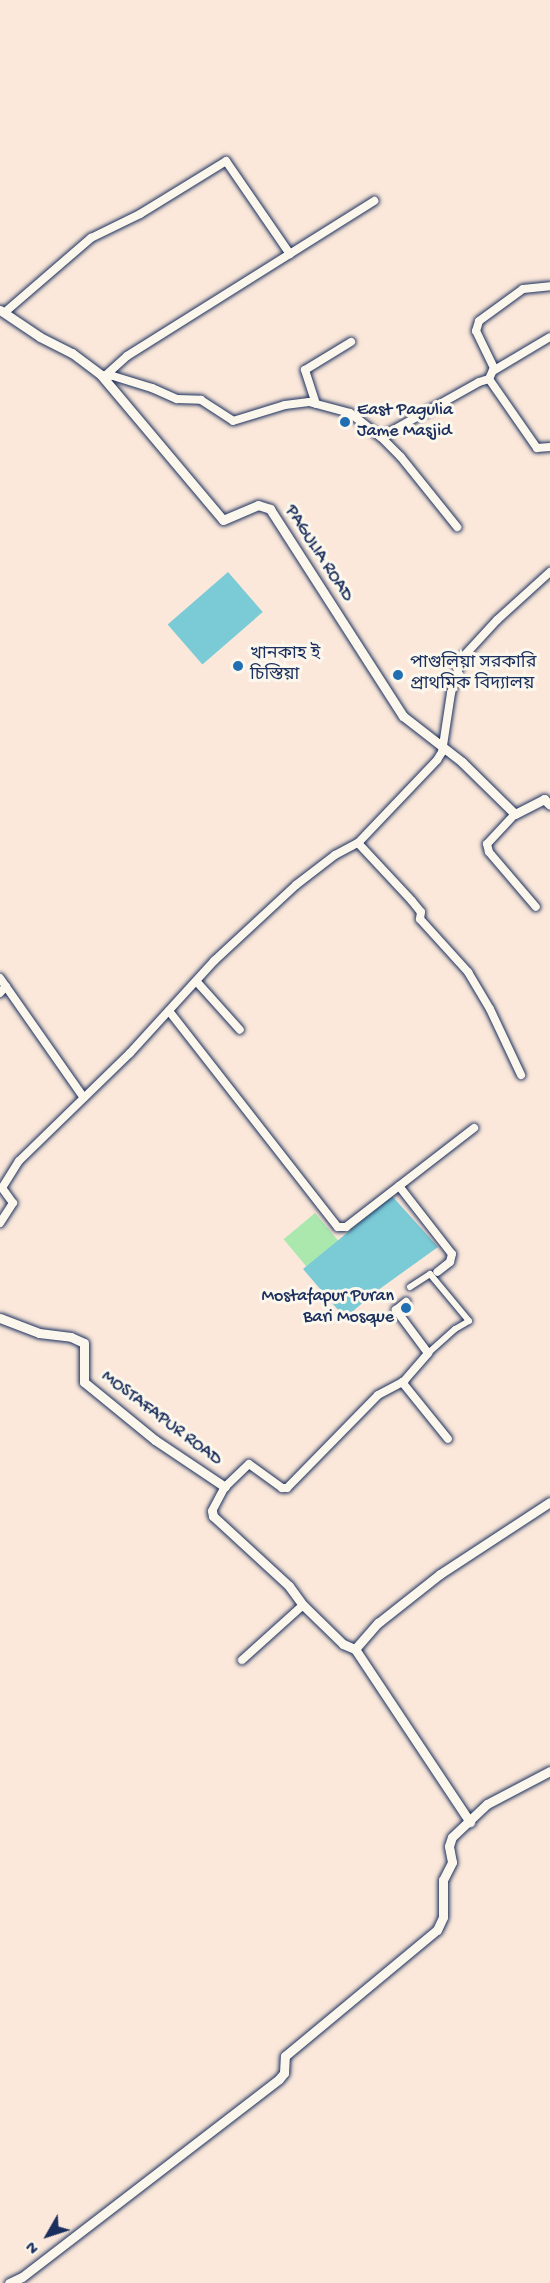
<!DOCTYPE html>
<html>
<head>
<meta charset="utf-8">
<style>
  body { margin:0 }
  #map { position:relative; width:550px; height:2283px; overflow:hidden; background:#fbe8da; font-family:"Gochi Hand","Noto Sans Bengali",sans-serif }
  div>[style] { position:absolute }
  [style*='--x'] { left:calc(var(--x)*1px); top:calc(var(--y)*1px); width:calc(var(--w)*1px); rotate:calc(var(--a)*1deg) }
  .green>* { inset:0; background:#aae8ae; transform-origin:0 0 }
  .water>* { inset:0; background:#7bcbd7; transform-origin:0 0 }
  .roads { filter:drop-shadow(0 0 2px #1b2f5e) drop-shadow(0 0 2px #1b2f5e) }
  .pedestrian>* { height:6px; margin:-3px; padding:0 3px; transform-origin:3px; border-radius:3px; background:#fbf7ec }
  .minor>* { height:8px; margin:-4px; padding:0 4px; transform-origin:4px; border-radius:4px; background:#fbf7ec }
  .tertiary>* { height:9px; margin:-4.5px; padding:0 4.5px; transform-origin:4.5px; border-radius:4.5px; background:#fbf7ec }
  .dots>* { width:16px; height:16px; translate:-50% -50%; box-sizing:border-box; border:3px solid #fbf7ec; border-radius:50% }
  span { translate:-50% -50%; white-space:nowrap; text-align:center; line-height:1.15; -webkit-text-stroke:6px #fbf7ec; paint-order:stroke }
  .poi-label { font-size:18px; color:#1b2f5e }
  .left { translate:0 -50%; text-align:left }
  .right { translate:-100% -50%; text-align:right }
  .street-label { font-size:18px; color:#1b2f5e }
  .north { position:absolute; left:18px; top:2205px; width:60px; height:60px; -webkit-text-stroke:4px #fbf7ec; paint-order:stroke; rotate:231deg; font-size:16px; font-weight:700; line-height:24px; text-align:center; color:#1b2f5e }
  .north::after { content:''; display:block; margin:auto; width:21px; height:27px; background:#1b2f5e; clip-path:polygon(50% 0,100% 100%,50% 72%,0 100%) }
</style>
</head>
<body>
<div id="map">
  <div class="green">
    <div style="left:315px;top:1213px;width:45px;height:41px;rotate:50deg"></div>
  </div>
  <div class="water">
    <div style="left:228px;top:572px;width:53px;height:80px;rotate:49deg"></div>
    <div style="clip-path:polygon(392px 1196px,438px 1247px,374px 1293px,345px 1318px,303px 1269px)"></div>
  </div>
  <div class="roads">
    <div class="pedestrian">
      <div style="--x:410;--y:1287;--w:24;--a:-33"></div>
      <div style="--x:430;--y:1274;--w:61;--a:50.3"></div>
      <div style="--x:469;--y:1321;--w:16;--a:150"></div>
      <div style="--x:455;--y:1329;--w:36;--a:138"></div>
    </div>
    <div class="minor">
      <div style="--x:4;--y:313;--w:115;--a:-40.8"></div>
      <div style="--x:91;--y:238;--w:55;--a:-26.1"></div>
      <div style="--x:140;--y:214;--w:101;--a:-31.6"></div>
      <div style="--x:226;--y:161;--w:113;--a:55.5"></div>
      <div style="--x:493;--y:371;--w:66;--a:-30.8"></div>
      <div style="--x:101;--y:375;--w:12;--a:5"></div>
      <div style="--x:113;--y:376;--w:41;--a:17.1"></div>
      <div style="--x:152;--y:388;--w:27;--a:24"></div>
      <div style="--x:177;--y:399;--w:24;--a:2"></div>
      <div style="--x:201;--y:400;--w:38;--a:33"></div>
      <div style="--x:233;--y:421;--w:54;--a:-17.1"></div>
      <div style="--x:285;--y:405;--w:24;--a:-7"></div>
      <div style="--x:309;--y:402;--w:42;--a:15"></div>
      <div style="--x:350;--y:413;--w:39;--a:38"></div>
      <div style="--x:381;--y:437;--w:112;--a:-29.3"></div>
      <div style="--x:479;--y:382;--w:10;--a:-17"></div>
      <div style="--x:489;--y:379;--w:84;--a:55.2"></div>
      <div style="--x:537;--y:448;--w:13;--a:-4"></div>
      <div style="--x:106;--y:375;--w:28;--a:-42"></div>
      <div style="--x:127;--y:356;--w:292;--a:-32.1"></div>
      <div style="--x:489;--y:379;--w:12;--a:-66"></div>
      <div style="--x:494;--y:368;--w:41;--a:-115.9"></div>
      <div style="--x:476;--y:331;--w:10;--a:-73"></div>
      <div style="--x:479;--y:321;--w:54;--a:-36"></div>
      <div style="--x:523;--y:289;--w:27;--a:-6"></div>
      <div style="--x:316;--y:404;--w:36;--a:-108"></div>
      <div style="--x:305;--y:370;--w:54;--a:-31.3"></div>
      <div style="--x:381;--y:437;--w:28;--a:45"></div>
      <div style="--x:401;--y:457;--w:90;--a:51.3"></div>
      <div style="--x:515;--y:814;--w:41;--a:133"></div>
      <div style="--x:487;--y:844;--w:8;--a:76"></div>
      <div style="--x:489;--y:852;--w:72;--a:49.5"></div>
      <div style="--x:358;--y:843;--w:79;--a:47"></div>
      <div style="--x:412;--y:901;--w:14;--a:51"></div>
      <div style="--x:421;--y:912;--w:7;--a:98"></div>
      <div style="--x:420;--y:919;--w:72;--a:47.8"></div>
      <div style="--x:468;--y:972;--w:43;--a:59.3"></div>
      <div style="--x:490;--y:1009;--w:73;--a:64.8"></div>
      <div style="--x:0;--y:978;--w:146;--a:55"></div>
      <div style="--x:197;--y:982;--w:64;--a:48.1"></div>
      <div style="--x:0;--y:993;--w:9;--a:-49"></div>
      <div style="--x:169;--y:1011;--w:274;--a:52"></div>
      <div style="--x:338;--y:1227;--w:8;--a:0"></div>
      <div style="--x:346;--y:1227;--w:162;--a:-37.7"></div>
      <div style="--x:399;--y:1186;--w:86;--a:52.1"></div>
      <div style="--x:452;--y:1254;--w:8;--a:104"></div>
      <div style="--x:450;--y:1262;--w:16;--a:142"></div>
      <div style="--x:0;--y:1223;--w:24;--a:-57"></div>
      <div style="--x:13;--y:1203;--w:19;--a:-126"></div>
      <div style="--x:2;--y:1188;--w:32;--a:-58"></div>
      <div style="--x:19;--y:1161;--w:155;--a:-44.2"></div>
      <div style="--x:130;--y:1053;--w:125;--a:-47.6"></div>
      <div style="--x:214;--y:961;--w:112;--a:-42.8"></div>
      <div style="--x:296;--y:885;--w:49;--a:-37.6"></div>
      <div style="--x:335;--y:855;--w:26;--a:-28"></div>
      <div style="--x:358;--y:843;--w:115;--a:-46.4"></div>
      <div style="--x:437;--y:760;--w:9;--a:-58"></div>
      <div style="--x:442;--y:752;--w:60;--a:-81.3"></div>
      <div style="--x:451;--y:693;--w:37;--a:-73"></div>
      <div style="--x:462;--y:658;--w:52;--a:-47.4"></div>
      <div style="--x:497;--y:620;--w:72;--a:-42.2"></div>
      <div style="--x:402;--y:1382;--w:73;--a:51.1"></div>
      <div style="--x:212;--y:1511;--w:27;--a:-62"></div>
      <div style="--x:225;--y:1487;--w:33;--a:-44"></div>
      <div style="--x:249;--y:1464;--w:41;--a:36"></div>
      <div style="--x:282;--y:1488;--w:5;--a:0"></div>
      <div style="--x:287;--y:1488;--w:130;--a:-45.6"></div>
      <div style="--x:378;--y:1395;--w:30;--a:-28"></div>
      <div style="--x:404;--y:1381;--w:37;--a:-49"></div>
      <div style="--x:428;--y:1353;--w:54;--a:-126.7"></div>
      <div style="--x:396;--y:1310;--w:13;--a:-39"></div>
      <div style="--x:242;--y:1660;--w:82;--a:-42"></div>
    </div>
    <div class="tertiary">
      <div style="--x:0;--y:310;--w:48;--a:34"></div>
      <div style="--x:40;--y:337;--w:36;--a:27"></div>
      <div style="--x:72;--y:353;--w:36;--a:37"></div>
      <div style="--x:101;--y:375;--w:189;--a:49.9"></div>
      <div style="--x:223;--y:520;--w:38;--a:-23"></div>
      <div style="--x:258;--y:505;--w:13;--a:18"></div>
      <div style="--x:270;--y:509;--w:246;--a:57.3"></div>
      <div style="--x:403;--y:716;--w:75;--a:37.9"></div>
      <div style="--x:462;--y:762;--w:74;--a:44.5"></div>
      <div style="--x:515;--y:814;--w:33;--a:-27"></div>
      <div style="--x:544;--y:799;--w:8;--a:45"></div>
      <div style="--x:0;--y:1318;--w:42;--a:21"></div>
      <div style="--x:39;--y:1333;--w:32;--a:7"></div>
      <div style="--x:71;--y:1337;--w:14;--a:25"></div>
      <div style="--x:84;--y:1343;--w:39;--a:90"></div>
      <div style="--x:84;--y:1382;--w:92;--a:39.2"></div>
      <div style="--x:155;--y:1440;--w:84;--a:33.9"></div>
      <div style="--x:212;--y:1511;--w:5;--a:79"></div>
      <div style="--x:213;--y:1516;--w:103;--a:42.6"></div>
      <div style="--x:289;--y:1586;--w:24;--a:54"></div>
      <div style="--x:303;--y:1605;--w:56;--a:44.3"></div>
      <div style="--x:343;--y:1644;--w:13;--a:23"></div>
      <div style="--x:355;--y:1649;--w:35;--a:-49"></div>
      <div style="--x:378;--y:1623;--w:79;--a:-38.3"></div>
      <div style="--x:440;--y:1574;--w:131;--a:-33.2"></div>
      <div style="--x:355;--y:1649;--w:208;--a:56.4"></div>
      <div style="--x:9;--y:2283;--w:14;--a:-25"></div>
      <div style="--x:22;--y:2277;--w:324;--a:-37.6"></div>
      <div style="--x:279;--y:2079;--w:8;--a:-50"></div>
      <div style="--x:284;--y:2073;--w:17;--a:-87"></div>
      <div style="--x:285;--y:2056;--w:197;--a:-39.7"></div>
      <div style="--x:437;--y:1930;--w:14;--a:-65"></div>
      <div style="--x:443;--y:1917;--w:37;--a:-90"></div>
      <div style="--x:443;--y:1880;--w:20;--a:-63"></div>
      <div style="--x:452;--y:1862;--w:16;--a:-101"></div>
      <div style="--x:449;--y:1846;--w:9;--a:-72"></div>
      <div style="--x:452;--y:1837;--w:48;--a:-43.3"></div>
      <div style="--x:487;--y:1804;--w:71;--a:-27.6"></div>
    </div>
  </div>
  <div class="dots">
    <div style="left:345px;top:422px;background:#1f6fb2"></div>
    <div style="left:238px;top:666px;background:#1f6fb2"></div>
    <div style="left:398px;top:675px;background:#1f6fb2"></div>
    <div style="left:406px;top:1308px;background:#1f6fb2"></div>
  </div>
  <div class="poi-label">
    <span class="left" style="left:357px;top:422px">East Pagulia<br>Jame Masjid</span>
    <span class="left" style="left:250px;top:666px">খানকাহ ই<br>চিস্তিয়া</span>
    <span class="left" style="left:410px;top:675px">পাগুলিয়া সরকারি<br>প্রাথমিক বিদ্যালয়</span>
    <span class="right" style="left:394px;top:1308px">Mostafapur Puran<br>Bari Mosque</span>
  </div>
  <div class="street-label">
    <span style="left:318px;top:554px;rotate:57deg">PAGULIA ROAD</span>
    <span style="left:161px;top:1419px;rotate:37deg">MOSTAFAPUR ROAD</span>
  </div>
  <div class="north">N</div>
</div>
</body>
</html>
